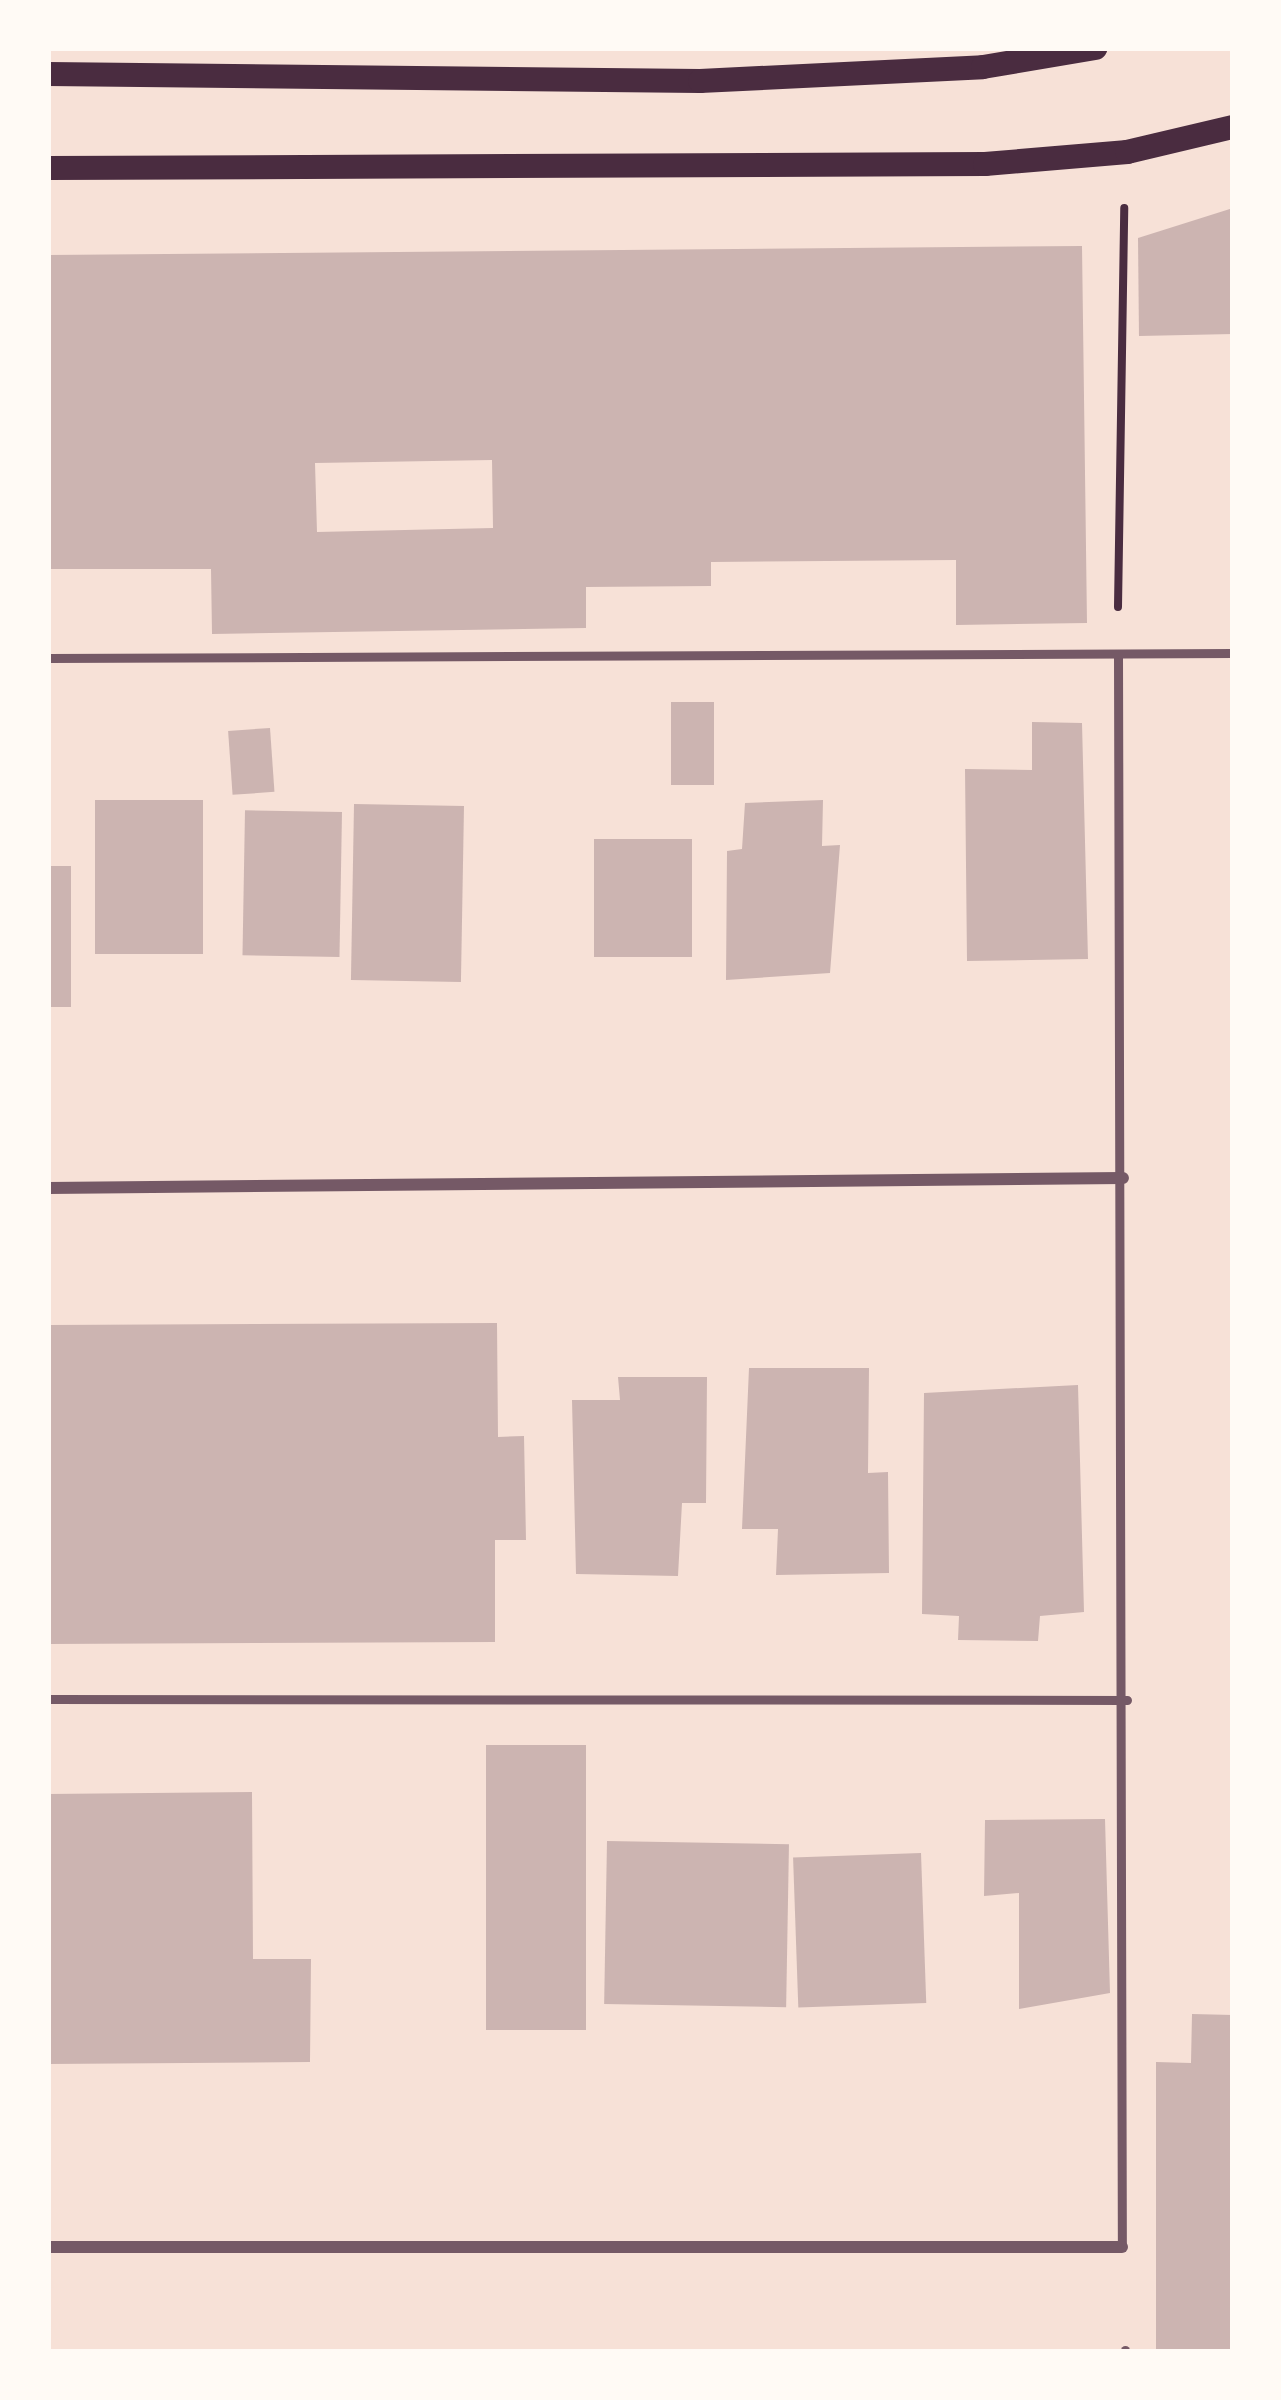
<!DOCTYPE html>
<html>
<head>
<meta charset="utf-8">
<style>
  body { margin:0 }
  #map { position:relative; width:1281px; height:2400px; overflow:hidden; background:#f7e1d7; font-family:Lato,sans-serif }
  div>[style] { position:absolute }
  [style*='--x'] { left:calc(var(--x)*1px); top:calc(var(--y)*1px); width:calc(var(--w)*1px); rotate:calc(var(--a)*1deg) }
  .building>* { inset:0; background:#ccb4b1; transform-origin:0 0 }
  .path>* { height:8px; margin:-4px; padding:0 4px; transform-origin:4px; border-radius:4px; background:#4a2c40 }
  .service>* { height:9px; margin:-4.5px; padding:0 4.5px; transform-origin:4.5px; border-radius:4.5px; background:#755966 }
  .minor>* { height:12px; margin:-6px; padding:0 6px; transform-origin:6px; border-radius:6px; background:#755966 }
  .secondary>* { height:24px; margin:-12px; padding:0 12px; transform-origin:12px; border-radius:12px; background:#4a2c40 }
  span { translate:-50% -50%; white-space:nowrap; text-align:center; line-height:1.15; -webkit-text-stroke:10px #fffaf5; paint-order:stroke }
  .frame { position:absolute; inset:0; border:51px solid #fffaf5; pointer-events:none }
</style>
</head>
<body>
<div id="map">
  <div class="building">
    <div style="clip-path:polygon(1233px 208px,1233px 334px,1139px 336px,1138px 238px)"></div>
    <div style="clip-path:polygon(evenodd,1082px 246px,1087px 623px,956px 625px,956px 560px,711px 562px,711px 586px,586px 587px,586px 628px,212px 634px,211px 569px,48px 569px,48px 255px,1082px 246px,492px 460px,493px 528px,317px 532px,315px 463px,492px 460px)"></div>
    <div style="left:714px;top:702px;width:83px;height:43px;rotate:90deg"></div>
    <div style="clip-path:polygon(1032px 722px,1082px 723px,1088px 959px,967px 961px,965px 769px,1032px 770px)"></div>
    <div style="left:270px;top:728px;width:64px;height:42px;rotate:86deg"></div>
    <div style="left:203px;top:800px;width:154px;height:108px;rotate:90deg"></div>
    <div style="clip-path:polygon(823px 800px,822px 846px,840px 845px,830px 973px,726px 980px,727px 851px,742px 849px,745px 803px)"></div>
    <div style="left:464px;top:806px;width:176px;height:110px;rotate:91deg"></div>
    <div style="left:342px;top:812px;width:145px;height:97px;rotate:91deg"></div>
    <div style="left:692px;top:839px;width:118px;height:98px;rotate:90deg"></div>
    <div style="left:48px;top:866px;width:23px;height:141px"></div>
    <div style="clip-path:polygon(497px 1323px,498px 1437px,524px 1436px,526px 1540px,495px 1540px,495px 1642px,48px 1644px,48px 1325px)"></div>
    <div style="clip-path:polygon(749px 1368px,869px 1368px,868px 1473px,888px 1472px,889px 1573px,776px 1575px,778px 1529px,742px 1529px)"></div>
    <div style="clip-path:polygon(618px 1377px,707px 1377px,706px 1503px,682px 1503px,678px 1576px,576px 1574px,572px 1400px,620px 1400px)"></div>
    <div style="clip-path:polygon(1078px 1385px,1084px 1612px,1040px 1616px,1038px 1641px,958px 1640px,959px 1616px,922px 1614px,924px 1393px)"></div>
    <div style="left:486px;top:1745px;width:100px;height:285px"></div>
    <div style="clip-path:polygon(252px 1792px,253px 1959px,311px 1959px,310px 2062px,48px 2064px,48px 1794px)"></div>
    <div style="clip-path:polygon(1105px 1819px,1110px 1993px,1019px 2009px,1019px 1893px,984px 1896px,985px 1820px)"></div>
    <div style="left:607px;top:1841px;width:182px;height:163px;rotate:1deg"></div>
    <div style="left:921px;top:1853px;width:150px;height:128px;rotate:88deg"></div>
    <div style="clip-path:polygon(1192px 2014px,1233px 2015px,1233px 2352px,1156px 2352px,1156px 2062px,1191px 2063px)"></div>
  </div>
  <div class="path">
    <div style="--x:1118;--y:607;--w:399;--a:-89.1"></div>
  </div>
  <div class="service">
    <div style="--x:1118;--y:656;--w:1591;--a:89.86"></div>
    <div style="--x:48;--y:658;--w:1185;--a:-0.24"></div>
    <div style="--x:48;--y:1699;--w:1079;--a:0.05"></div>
    <div style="--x:1125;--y:2350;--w:2;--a:90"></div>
  </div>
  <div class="minor">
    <div style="--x:48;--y:1188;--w:1075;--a:-0.53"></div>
    <div style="--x:48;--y:2247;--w:1074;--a:0"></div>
  </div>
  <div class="secondary">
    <div style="--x:48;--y:74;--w:652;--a:0.62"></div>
    <div style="--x:700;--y:81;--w:283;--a:-2.8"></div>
    <div style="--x:983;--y:67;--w:114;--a:-9.6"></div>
    <div style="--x:48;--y:168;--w:937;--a:-0.24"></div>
    <div style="--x:985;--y:164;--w:143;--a:-4.8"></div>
    <div style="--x:1127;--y:152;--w:109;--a:-13.3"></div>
  </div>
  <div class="frame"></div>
</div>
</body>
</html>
